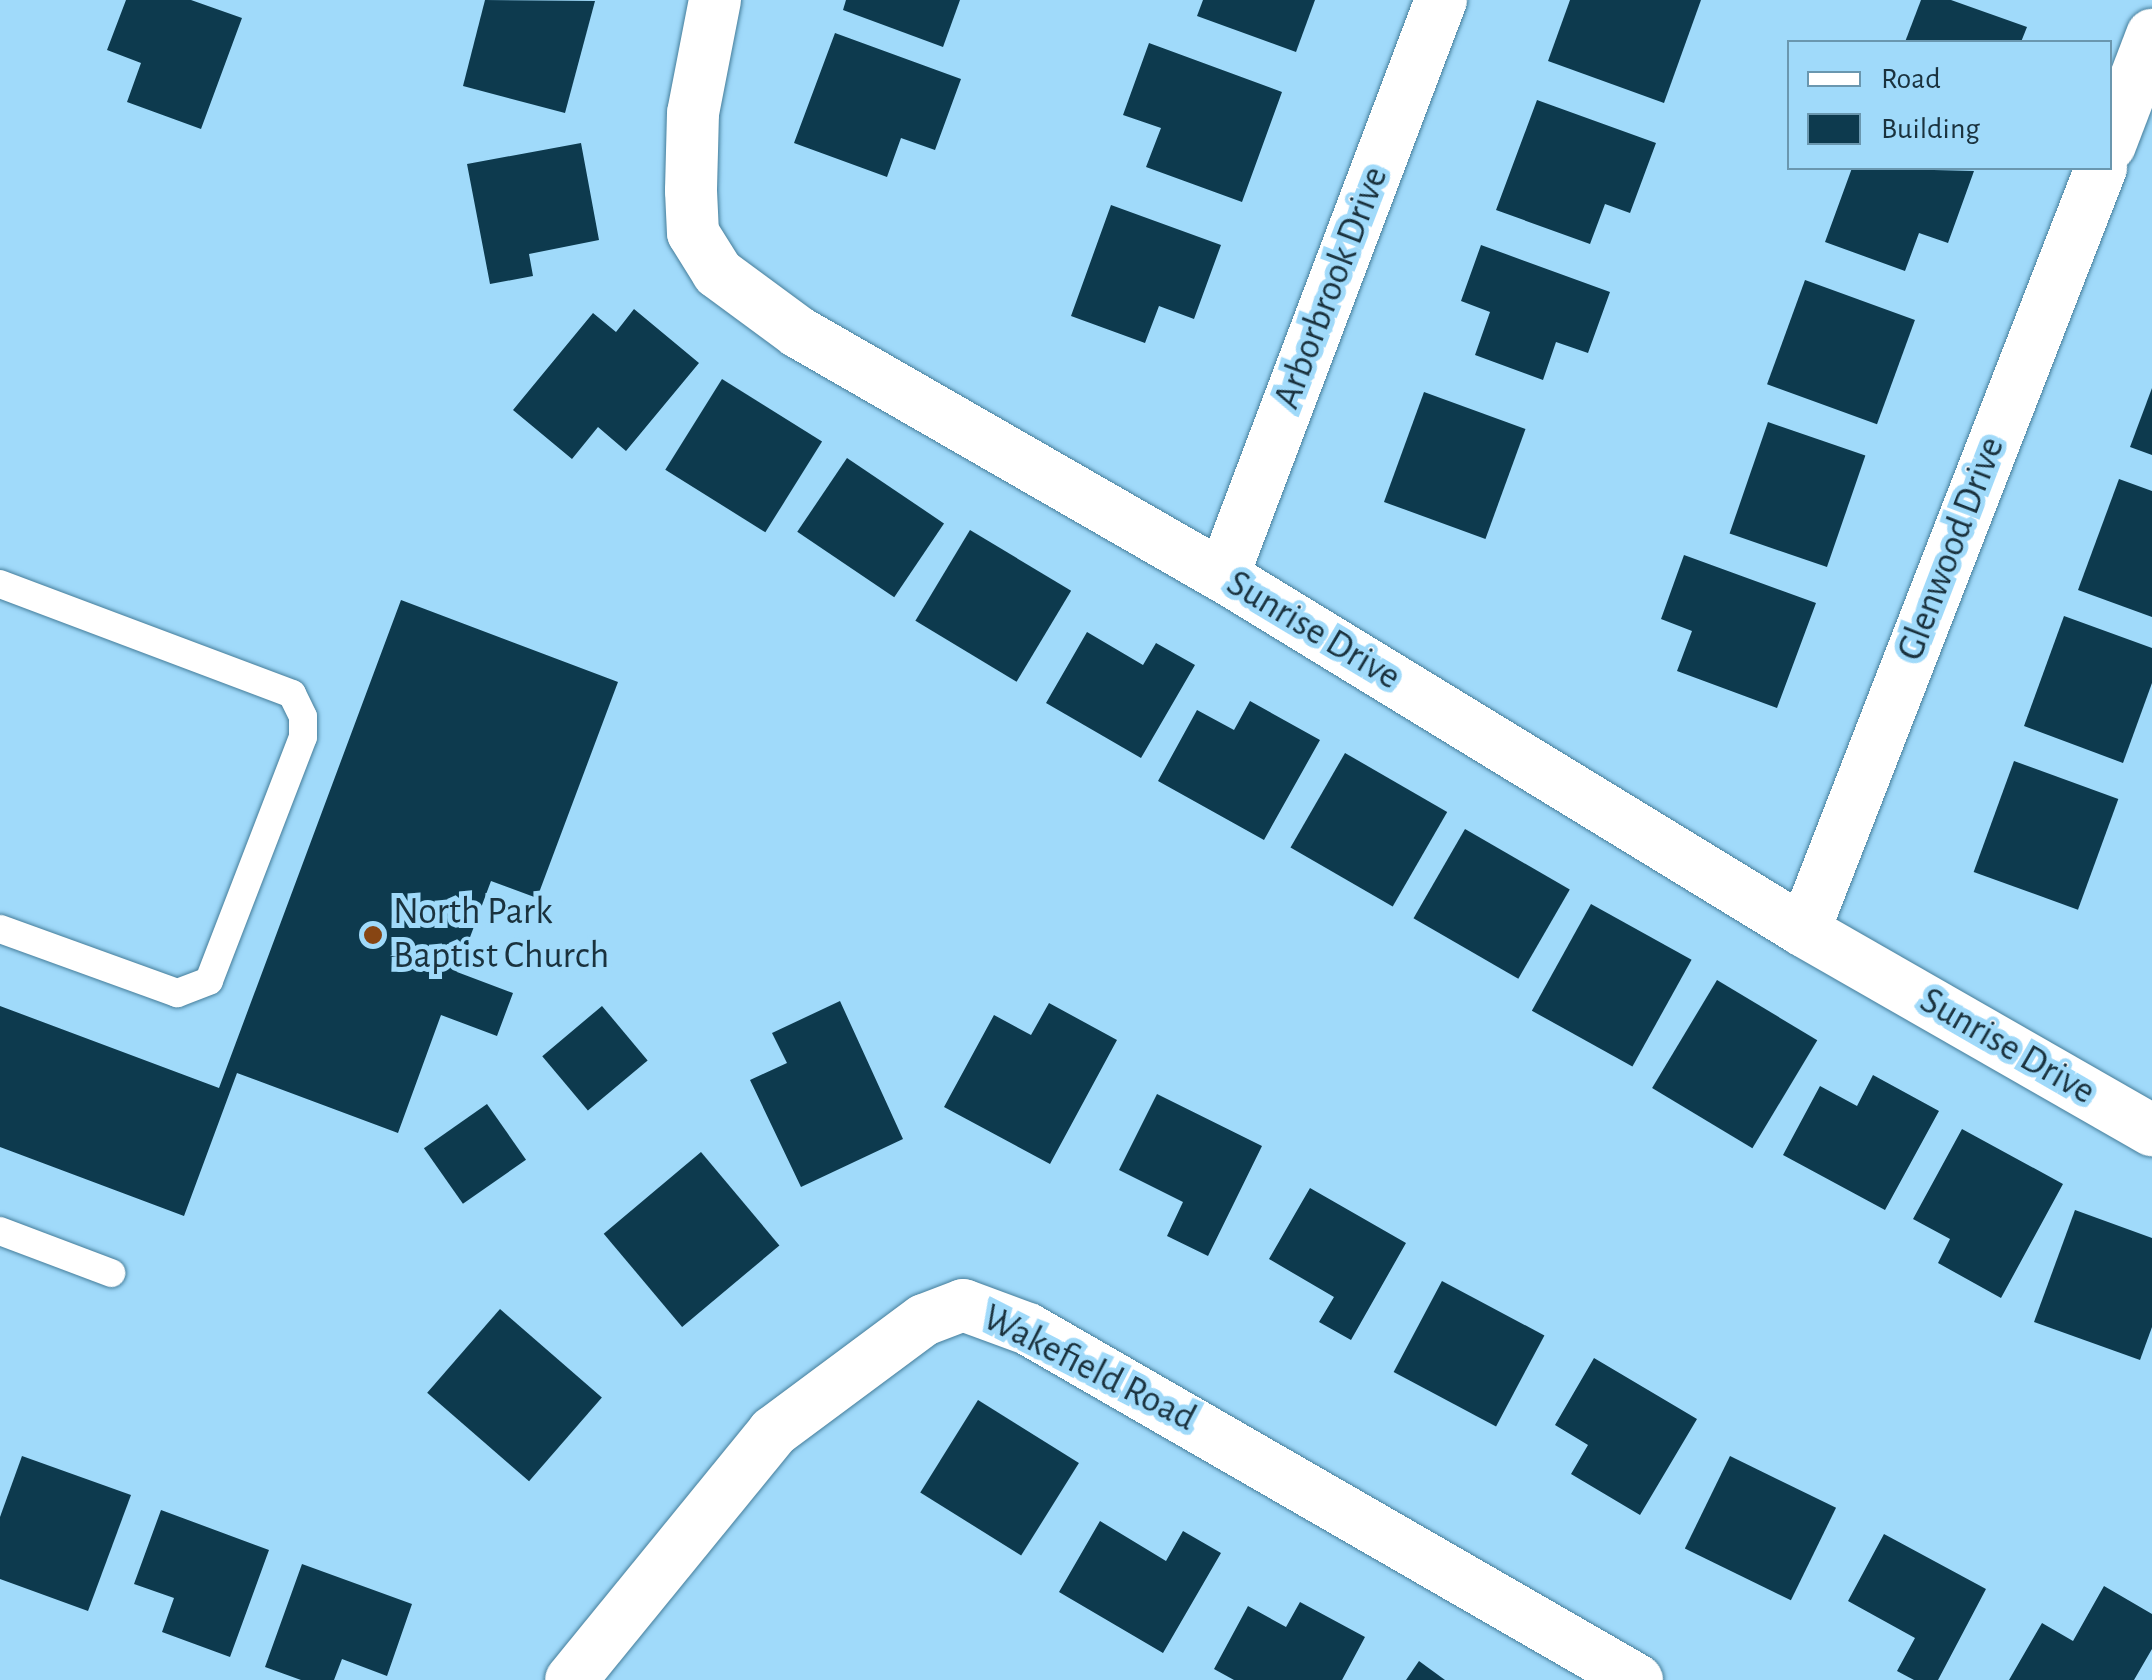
<!DOCTYPE html>
<html>
<head>
<meta charset="utf-8">
<style>
  body { margin:0 }
  #map { position:relative; width:2152px; height:1680px; overflow:hidden; background:#a0dafa; font-family:"Alegreya Sans",sans-serif }
  div>[style] { position:absolute }
  [style*='--x'] { left:calc(var(--x)*1px); top:calc(var(--y)*1px); width:calc(var(--w)*1px); rotate:calc(var(--a)*1deg) }
  .building>* { inset:0; background:#0d3a4e; transform-origin:0 0 }
  .roads { filter:drop-shadow(0 0 2px #457d9a) drop-shadow(0 0 2px #457d9a) }
  .service>* { height:28px; margin:-14px; padding:0 14px; transform-origin:14px; border-radius:14px; background:#fff }
  .minor>* { height:52px; margin:-26px; padding:0 26px; transform-origin:26px; border-radius:26px; background:#fff }
  .dots>* { width:28px; height:28px; translate:-50% -50%; box-sizing:border-box; border:5px solid #a0dafa; border-radius:50% }
  span { translate:-50% -50%; white-space:nowrap; text-align:center; line-height:1.15; -webkit-text-stroke:10px #a0dafa; paint-order:stroke }
  .street-label { font-size:38px; color:#1a323e }
  .poi-label { font-size:38px; color:#1a323e }
  .left { translate:0 -50%; text-align:left }
  .legend { position:absolute; left:1787px; top:40px; width:325px; height:130px; box-sizing:border-box; background:#a0dafa; border:2px solid #6a97af; margin:0; padding:12px 18px; list-style:none; font-size:30px; color:#1a323e }
  .legend li { display:flex; align-items:center; gap:20px; height:50px }
  .legend b { width:50px; border:2px solid #6a97af }
</style>
</head>
<body>
<div id="map">
  <div class="building">
    <div style="clip-path:polygon(126px 0,191px 0,242px 18px,201px 129px,127px 102px,141px 63px,107px 50px)"></div>
    <div style="clip-path:polygon(485px 0,595px 1px,565px 113px,463px 86px)"></div>
    <div style="clip-path:polygon(846px 0,960px 0,943px 47px,843px 10px)"></div>
    <div style="clip-path:polygon(1203px 0,1315px 0,1296px 52px,1197px 16px)"></div>
    <div style="clip-path:polygon(1570px 0,1701px 0,1664px 103px,1548px 61px)"></div>
    <div style="clip-path:polygon(1921px 0,1951px 0,2027px 27px,2021px 42px,1905px 42px)"></div>
    <div style="clip-path:polygon(835px 33px,961px 79px,935px 150px,901px 138px,887px 177px,794px 143px)"></div>
    <div style="clip-path:polygon(1149px 43px,1282px 92px,1242px 202px,1146px 167px,1161px 128px,1123px 115px)"></div>
    <div style="clip-path:polygon(1537px 100px,1656px 143px,1630px 213px,1605px 204px,1590px 244px,1496px 210px)"></div>
    <div style="clip-path:polygon(581px 143px,599px 240px,529px 254px,533px 276px,490px 284px,467px 164px)"></div>
    <div style="clip-path:polygon(1852px 168px,1974px 171px,1948px 243px,1919px 233px,1905px 271px,1825px 242px)"></div>
    <div style="clip-path:polygon(1111px 205px,1221px 245px,1194px 319px,1159px 306px,1145px 343px,1071px 316px)"></div>
    <div style="clip-path:polygon(1481px 245px,1610px 292px,1588px 353px,1556px 342px,1543px 380px,1475px 355px,1490px 312px,1461px 301px)"></div>
    <div style="left:1805px;top:280px;width:117px;height:111px;rotate:20deg"></div>
    <div style="clip-path:polygon(634px 309px,699px 363px,626px 451px,598px 427px,572px 459px,513px 410px,593px 313px,616px 332px)"></div>
    <div style="left:722px;top:379px;width:118px;height:107px;rotate:32deg"></div>
    <div style="clip-path:polygon(2152px 388px,2152px 455px,2130px 447px)"></div>
    <div style="left:1424px;top:392px;width:108px;height:117px;rotate:20deg"></div>
    <div style="left:1768px;top:422px;width:103px;height:118px;rotate:19deg"></div>
    <div style="left:847px;top:458px;width:117px;height:89px;rotate:34deg"></div>
    <div style="clip-path:polygon(2119px 479px,2152px 491px,2152px 617px,2078px 590px)"></div>
    <div style="left:970px;top:530px;width:118px;height:106px;rotate:31deg"></div>
    <div style="clip-path:polygon(1684px 555px,1816px 603px,1777px 708px,1677px 671px,1692px 631px,1661px 619px)"></div>
    <div style="clip-path:polygon(401px 600px,618px 682px,537px 898px,491px 881px,457px 972px,513px 993px,497px 1036px,441px 1015px,398px 1133px,237px 1073px,184px 1216px,0 1147px,0 1006px,219px 1088px)"></div>
    <div style="clip-path:polygon(2064px 616px,2152px 648px,2152px 683px,2123px 763px,2024px 726px)"></div>
    <div style="clip-path:polygon(1087px 632px,1143px 665px,1156px 643px,1195px 665px,1141px 758px,1046px 703px)"></div>
    <div style="clip-path:polygon(1250px 701px,1320px 740px,1264px 840px,1158px 781px,1197px 710px,1234px 730px)"></div>
    <div style="left:1345px;top:753px;width:118px;height:109px;rotate:30deg"></div>
    <div style="left:2014px;top:761px;width:111px;height:118px;rotate:20deg"></div>
    <div style="left:1465px;top:829px;width:121px;height:103px;rotate:30deg"></div>
    <div style="left:1591px;top:904px;width:115px;height:122px;rotate:29deg"></div>
    <div style="left:1717px;top:980px;width:117px;height:126px;rotate:31deg"></div>
    <div style="clip-path:polygon(840px 1001px,903px 1139px,801px 1187px,750px 1080px,787px 1063px,772px 1033px)"></div>
    <div style="clip-path:polygon(1049px 1003px,1117px 1040px,1050px 1164px,944px 1107px,994px 1015px,1031px 1035px)"></div>
    <div style="left:602px;top:1006px;width:71px;height:78px;rotate:50deg"></div>
    <div style="clip-path:polygon(1873px 1075px,1939px 1111px,1885px 1210px,1783px 1155px,1820px 1086px,1857px 1106px)"></div>
    <div style="clip-path:polygon(1157px 1094px,1262px 1146px,1208px 1256px,1167px 1236px,1183px 1202px,1119px 1170px)"></div>
    <div style="left:487px;top:1104px;width:68px;height:77px;rotate:55deg"></div>
    <div style="clip-path:polygon(1962px 1129px,2063px 1184px,2001px 1298px,1938px 1263px,1950px 1239px,1913px 1219px)"></div>
    <div style="left:701px;top:1152px;width:122px;height:127px;rotate:50deg"></div>
    <div style="clip-path:polygon(1310px 1188px,1406px 1243px,1351px 1340px,1319px 1322px,1334px 1297px,1269px 1259px)"></div>
    <div style="clip-path:polygon(2075px 1210px,2152px 1238px,2152px 1327px,2140px 1360px,2034px 1322px)"></div>
    <div style="left:1442px;top:1281px;width:116px;height:103px;rotate:28deg"></div>
    <div style="left:500px;top:1309px;width:135px;height:111px;rotate:41deg"></div>
    <div style="clip-path:polygon(1594px 1358px,1697px 1419px,1640px 1515px,1571px 1474px,1588px 1445px,1555px 1425px)"></div>
    <div style="left:978px;top:1400px;width:119px;height:109px;rotate:32deg"></div>
    <div style="clip-path:polygon(22px 1456px,131px 1495px,88px 1611px,0 1579px,0 1517px)"></div>
    <div style="left:1730px;top:1456px;width:118px;height:103px;rotate:26deg"></div>
    <div style="clip-path:polygon(161px 1510px,269px 1550px,230px 1657px,162px 1632px,174px 1598px,134px 1584px)"></div>
    <div style="clip-path:polygon(1100px 1521px,1166px 1561px,1183px 1531px,1221px 1553px,1163px 1653px,1059px 1592px)"></div>
    <div style="clip-path:polygon(1884px 1534px,1986px 1589px,1938px 1680px,1914px 1680px,1897px 1671px,1915px 1638px,1848px 1601px)"></div>
    <div style="clip-path:polygon(302px 1564px,412px 1604px,387px 1676px,342px 1659px,334px 1680px,301px 1680px,265px 1667px)"></div>
    <div style="clip-path:polygon(2104px 1586px,2152px 1614px,2152px 1649px,2134px 1680px,2009px 1680px,2042px 1623px,2073px 1641px)"></div>
    <div style="clip-path:polygon(1300px 1602px,1365px 1637px,1342px 1680px,1234px 1680px,1214px 1669px,1248px 1606px,1286px 1627px)"></div>
    <div style="clip-path:polygon(1419px 1661px,1445px 1680px,1406px 1680px)"></div>
  </div>
  <div class="roads">
    <div class="service">
      <div style="--x:0;--y:584;--w:312;--a:20.6"></div>
      <div style="--x:292;--y:694;--w:25;--a:64"></div>
      <div style="--x:303;--y:717;--w:20;--a:90"></div>
      <div style="--x:303;--y:737;--w:261;--a:111.1"></div>
      <div style="--x:209;--y:981;--w:34;--a:159"></div>
      <div style="--x:177;--y:993;--w:188;--a:-160.1"></div>
      <div style="--x:0;--y:1231;--w:119;--a:20.7"></div>
    </div>
    <div class="minor">
      <div style="--x:715;--y:0;--w:115;--a:101"></div>
      <div style="--x:693;--y:113;--w:78;--a:91.5"></div>
      <div style="--x:691;--y:191;--w:42;--a:87.3"></div>
      <div style="--x:693;--y:233;--w:47;--a:58"></div>
      <div style="--x:718;--y:273;--w:99;--a:36.4"></div>
      <div style="--x:798;--y:332;--w:490;--a:29.9"></div>
      <div style="--x:1223;--y:576;--w:681;--a:31.43"></div>
      <div style="--x:1804;--y:931;--w:401;--a:29.8"></div>
      <div style="--x:2110;--y:145;--w:118;--a:-69.1"></div>
      <div style="--x:1223;--y:576;--w:616;--a:-69.27"></div>
      <div style="--x:1804;--y:931;--w:819;--a:-68.73"></div>
      <div style="--x:571;--y:1680;--w:320;--a:-50.8"></div>
      <div style="--x:773;--y:1432;--w:188;--a:-36.6"></div>
      <div style="--x:924;--y:1320;--w:42;--a:-21"></div>
      <div style="--x:963;--y:1305;--w:69;--a:20.3"></div>
      <div style="--x:1028;--y:1329;--w:703;--a:29.96"></div>
    </div>
  </div>
  <div class="dots">
    <div style="left:373px;top:935px;background:#874513"></div>
  </div>
  <div class="street-label">
    <span style="left:1332px;top:288px;rotate:-69deg">Arborbrook Drive</span>
    <span style="left:1952px;top:549px;rotate:-69deg">Glenwood Drive</span>
    <span style="left:1313px;top:631px;rotate:31deg">Sunrise Drive</span>
    <span style="left:2007px;top:1047px;rotate:30deg">Sunrise Drive</span>
    <span style="left:1089px;top:1369px;rotate:27deg">Wakefield Road</span>
  </div>
  <div class="poi-label">
    <span class="left" style="left:393px;top:935px">North Park<br>Baptist Church</span>
  </div>
  <ul class="legend">
  <li><b style="height:12px;background:#fff"></b>Road</li>
  <li><b style="height:28px;background:#0d3a4e"></b>Building</li>
  </ul>
</div>
</body>
</html>
